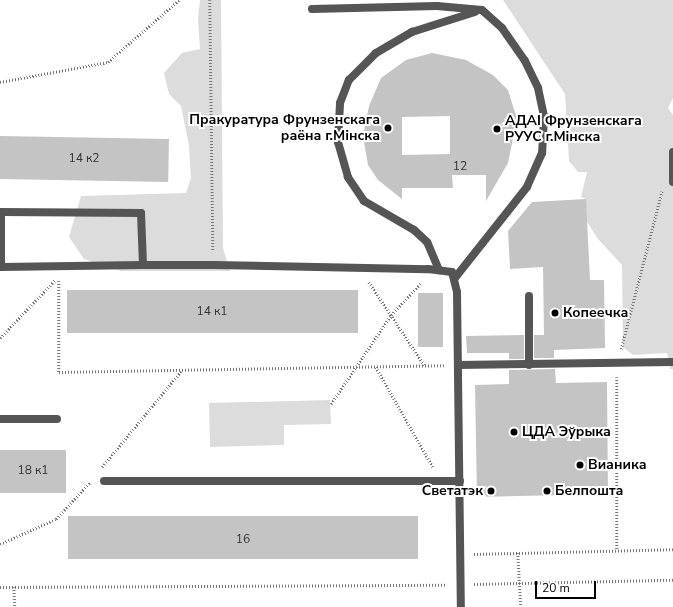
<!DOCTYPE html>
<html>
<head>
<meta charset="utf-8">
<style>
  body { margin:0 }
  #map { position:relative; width:673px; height:607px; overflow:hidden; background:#fff; font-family:"Nunito Sans",sans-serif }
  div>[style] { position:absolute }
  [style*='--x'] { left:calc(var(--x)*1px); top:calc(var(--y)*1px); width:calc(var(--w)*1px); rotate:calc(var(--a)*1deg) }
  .green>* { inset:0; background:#dcdcdc }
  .building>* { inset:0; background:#c4c4c4; transform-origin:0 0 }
  .path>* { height:2.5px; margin-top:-1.25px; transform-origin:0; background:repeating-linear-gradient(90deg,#777 0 1px,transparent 0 3px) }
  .lane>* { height:8px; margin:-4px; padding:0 4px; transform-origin:4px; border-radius:4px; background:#555 }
  .dots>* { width:11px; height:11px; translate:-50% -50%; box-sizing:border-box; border:2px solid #fff; border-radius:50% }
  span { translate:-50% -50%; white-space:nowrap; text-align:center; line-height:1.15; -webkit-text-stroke:4px #fff; paint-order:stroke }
  .number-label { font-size:12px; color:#313131 }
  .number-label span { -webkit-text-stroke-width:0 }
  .poi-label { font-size:14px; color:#000; font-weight:700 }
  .right { translate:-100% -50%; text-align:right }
  .left { translate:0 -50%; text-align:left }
  .scale { position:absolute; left:535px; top:581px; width:61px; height:18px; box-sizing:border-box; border:2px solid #000; border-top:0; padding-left:5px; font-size:12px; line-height:14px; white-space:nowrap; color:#000; -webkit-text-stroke:3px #fff; paint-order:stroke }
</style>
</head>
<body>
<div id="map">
  <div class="green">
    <div style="clip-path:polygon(200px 0,221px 0,223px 248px,230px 271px,121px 271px,84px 259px,69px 237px,81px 196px,186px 193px,191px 178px,189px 146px,181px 106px,169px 94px,164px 73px,182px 53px,200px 49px,198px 19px)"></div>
    <div style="clip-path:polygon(503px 0,673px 0,673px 98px,668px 108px,673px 115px,673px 369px,670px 369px,667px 353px,633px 355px,623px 347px,622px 265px,598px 239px,582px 214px,586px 199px,581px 197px,587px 172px,578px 172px,569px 161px,565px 94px)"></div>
    <div style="clip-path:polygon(330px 400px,331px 424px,284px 425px,284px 445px,210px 447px,209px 403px)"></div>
  </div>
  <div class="building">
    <div style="clip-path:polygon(evenodd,432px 53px,466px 60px,493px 75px,508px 90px,517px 119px,508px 163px,486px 201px,486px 175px,452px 175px,453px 188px,402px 188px,402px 199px,378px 180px,368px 165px,363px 136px,369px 106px,381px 78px,406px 60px,432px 53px,450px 116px,450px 154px,402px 155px,402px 117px,450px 116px)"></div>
    <div style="left:0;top:136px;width:169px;height:43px;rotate:1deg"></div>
    <div style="clip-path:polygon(586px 199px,590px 280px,604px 280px,605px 348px,554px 350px,554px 358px,534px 358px,534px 335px,544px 335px,543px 267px,510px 269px,508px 231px,532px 202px)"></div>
    <div style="left:67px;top:290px;width:291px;height:43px"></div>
    <div style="left:418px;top:293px;width:25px;height:54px"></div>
    <div style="clip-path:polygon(524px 335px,524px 359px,509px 359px,509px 353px,467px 353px,466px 336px)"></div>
    <div style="clip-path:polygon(555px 369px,556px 383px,607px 382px,608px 494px,477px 497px,475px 385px,509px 384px,509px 370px)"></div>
    <div style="left:0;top:450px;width:66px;height:43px"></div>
    <div style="left:418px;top:516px;width:43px;height:350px;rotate:90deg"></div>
  </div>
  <div class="path">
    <div style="--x:210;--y:0;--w:251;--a:89.3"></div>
    <div style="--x:0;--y:82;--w:110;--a:-10.5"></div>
    <div style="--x:108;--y:62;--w:94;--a:-41.1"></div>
    <div style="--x:59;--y:281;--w:91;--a:90"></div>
    <div style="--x:59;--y:372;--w:385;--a:-1"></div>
    <div style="--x:369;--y:282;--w:101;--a:56.3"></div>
    <div style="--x:0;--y:338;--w:80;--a:-46.5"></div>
    <div style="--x:621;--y:349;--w:163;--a:-75.5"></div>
    <div style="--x:376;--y:367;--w:115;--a:60.3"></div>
    <div style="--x:617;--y:377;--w:173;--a:90"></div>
    <div style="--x:331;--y:404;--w:107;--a:-56"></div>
    <div style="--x:391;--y:315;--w:44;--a:-46.8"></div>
    <div style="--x:102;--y:467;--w:124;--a:-50.5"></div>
    <div style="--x:0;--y:544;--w:61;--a:-24.1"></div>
    <div style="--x:56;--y:519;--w:50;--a:-47.4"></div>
    <div style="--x:518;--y:553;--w:54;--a:86.8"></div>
    <div style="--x:474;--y:554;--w:199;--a:-1.4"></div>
    <div style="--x:474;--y:584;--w:199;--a:-1.2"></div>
    <div style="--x:0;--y:587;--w:447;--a:-0.3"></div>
    <div style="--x:14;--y:587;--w:20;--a:87"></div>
  </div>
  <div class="lane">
    <div style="--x:312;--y:9;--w:125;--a:-1.4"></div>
    <div style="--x:437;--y:6;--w:45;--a:5.1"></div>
    <div style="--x:482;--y:10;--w:27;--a:42"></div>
    <div style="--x:502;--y:28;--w:40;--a:55.1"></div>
    <div style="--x:525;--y:61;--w:30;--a:64"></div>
    <div style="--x:538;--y:88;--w:30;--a:78"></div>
    <div style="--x:544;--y:117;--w:36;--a:93"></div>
    <div style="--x:542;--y:153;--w:37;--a:114"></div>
    <div style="--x:527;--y:187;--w:117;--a:128.4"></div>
    <div style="--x:673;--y:152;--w:30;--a:90"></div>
    <div style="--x:143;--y:265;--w:52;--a:-92.2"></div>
    <div style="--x:141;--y:213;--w:140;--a:-179.6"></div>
    <div style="--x:1;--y:212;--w:55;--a:90"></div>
    <div style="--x:1;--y:267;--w:142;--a:-0.8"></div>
    <div style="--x:143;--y:265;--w:70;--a:0"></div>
    <div style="--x:213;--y:265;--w:215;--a:1.1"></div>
    <div style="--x:428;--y:269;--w:24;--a:7"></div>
    <div style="--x:452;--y:272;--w:21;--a:76"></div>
    <div style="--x:457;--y:292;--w:315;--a:89.3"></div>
    <div style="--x:439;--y:270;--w:30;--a:-113"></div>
    <div style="--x:427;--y:242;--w:18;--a:-137"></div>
    <div style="--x:414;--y:230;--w:58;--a:-149.9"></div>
    <div style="--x:364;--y:201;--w:29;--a:-124"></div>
    <div style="--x:348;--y:177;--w:36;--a:-106"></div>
    <div style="--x:338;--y:142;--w:39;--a:-87"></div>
    <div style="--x:340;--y:103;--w:25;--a:-69"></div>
    <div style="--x:349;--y:80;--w:38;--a:-45"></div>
    <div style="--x:376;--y:53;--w:42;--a:-30.3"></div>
    <div style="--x:412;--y:32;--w:66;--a:-17.6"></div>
    <div style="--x:529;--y:296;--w:69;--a:90"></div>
    <div style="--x:458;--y:365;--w:215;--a:-0.8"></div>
    <div style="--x:0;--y:419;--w:57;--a:0"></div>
    <div style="--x:104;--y:481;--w:356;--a:0"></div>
  </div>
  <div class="dots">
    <div style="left:388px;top:128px;background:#000"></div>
    <div style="left:497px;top:129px;background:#000"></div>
    <div style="left:555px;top:313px;background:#000"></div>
    <div style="left:514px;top:432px;background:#000"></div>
    <div style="left:580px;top:465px;background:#000"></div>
    <div style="left:491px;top:491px;background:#000"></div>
    <div style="left:547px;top:491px;background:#000"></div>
  </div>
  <div class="number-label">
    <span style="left:84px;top:159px">14 к2</span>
    <span style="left:460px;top:167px">12</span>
    <span style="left:212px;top:312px">14 к1</span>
    <span style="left:33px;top:471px">18 к1</span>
    <span style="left:243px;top:540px">16</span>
  </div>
  <div class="poi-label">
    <span class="right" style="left:380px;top:128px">Пракуратура Фрунзенскага<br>раёна г.Мінска</span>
    <span class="left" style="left:505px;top:129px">АДАІ Фрунзенскага<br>РУУС г.Мінска</span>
    <span class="left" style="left:563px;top:313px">Копеечка</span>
    <span class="left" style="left:522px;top:432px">ЦДА Эўрыка</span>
    <span class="left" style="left:588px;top:465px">Вианика</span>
    <span class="right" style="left:483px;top:491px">Светатэк</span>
    <span class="left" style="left:555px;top:491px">Белпошта</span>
  </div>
  <div class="scale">20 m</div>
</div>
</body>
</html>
